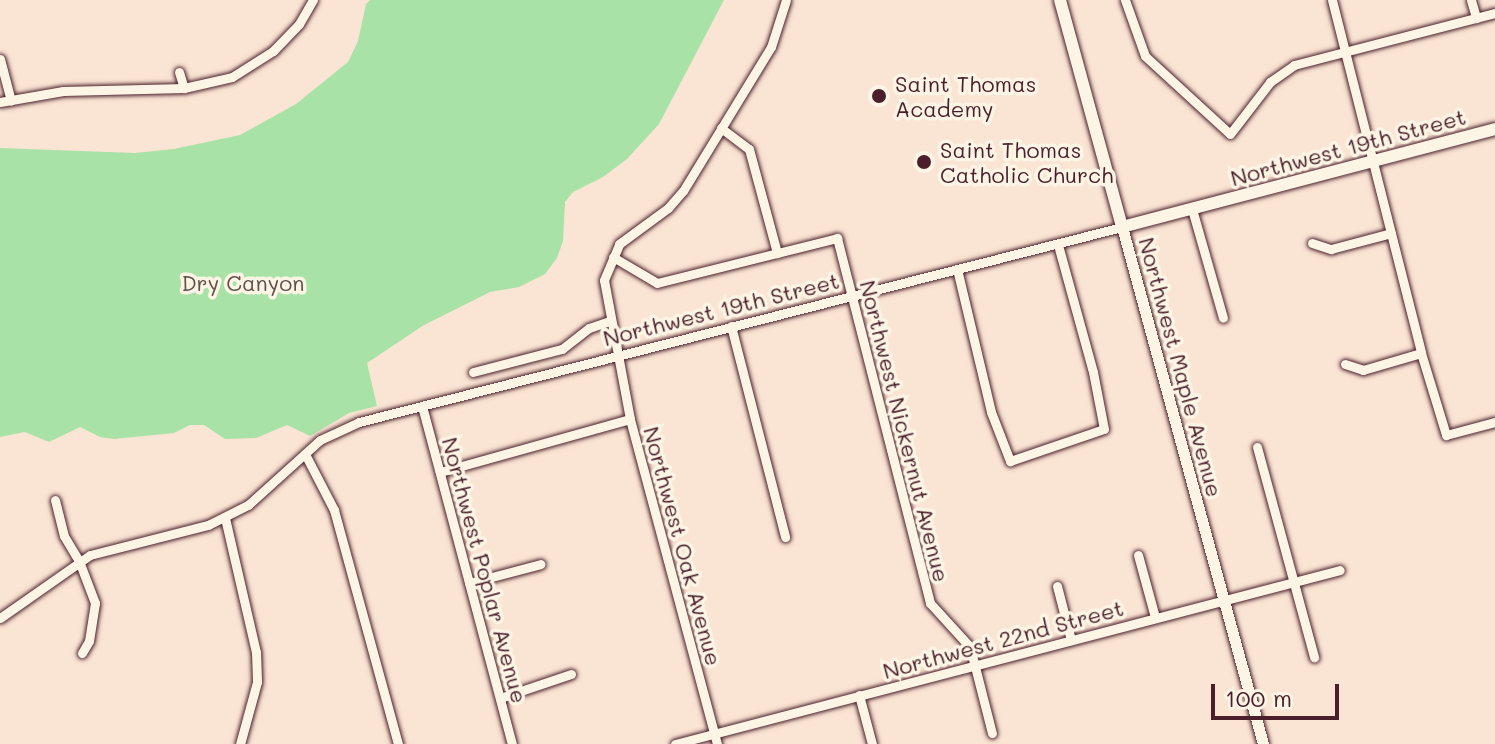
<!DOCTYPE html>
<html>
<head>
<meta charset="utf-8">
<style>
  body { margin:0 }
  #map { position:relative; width:1495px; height:744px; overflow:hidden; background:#fae4d3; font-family:Mali,sans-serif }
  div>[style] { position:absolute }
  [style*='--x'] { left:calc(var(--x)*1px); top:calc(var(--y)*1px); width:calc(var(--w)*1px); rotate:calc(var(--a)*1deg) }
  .green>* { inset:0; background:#a9e2a7 }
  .roads { filter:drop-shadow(0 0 2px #4a1f2b) drop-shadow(0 0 2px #4a1f2b) }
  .minor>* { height:9px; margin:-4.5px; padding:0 4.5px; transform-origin:4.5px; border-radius:4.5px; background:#fcf5e5 }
  .tertiary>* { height:11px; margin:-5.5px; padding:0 5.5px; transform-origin:5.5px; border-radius:5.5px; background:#fcf5e5 }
  .secondary>* { height:12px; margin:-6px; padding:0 6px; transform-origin:6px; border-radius:6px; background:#fcf5e5 }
  .dots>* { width:22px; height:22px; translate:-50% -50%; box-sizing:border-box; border:4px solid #fcf5e5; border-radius:50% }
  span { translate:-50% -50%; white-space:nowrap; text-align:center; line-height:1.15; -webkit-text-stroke:7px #fcf5e5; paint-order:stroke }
  .poi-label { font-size:22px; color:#4a1f2b }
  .left { translate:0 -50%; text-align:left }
  .street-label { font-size:22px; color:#4a1f2b }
  .park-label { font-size:22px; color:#62504a }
  .scale { position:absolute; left:1211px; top:684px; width:128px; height:36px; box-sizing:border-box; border:4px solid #4a1f2b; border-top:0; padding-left:10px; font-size:24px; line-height:28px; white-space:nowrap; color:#4a1f2b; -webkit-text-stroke:6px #fcf5e5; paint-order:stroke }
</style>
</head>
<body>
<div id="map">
  <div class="green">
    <div style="clip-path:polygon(370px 0,724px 0,659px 124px,627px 159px,603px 177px,573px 192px,565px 202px,563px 241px,557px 258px,545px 274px,519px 287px,490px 292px,424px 325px,367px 363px,377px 406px,349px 413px,310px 436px,287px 425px,256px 438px,225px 439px,204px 425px,190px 425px,174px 433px,114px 439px,100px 437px,80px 427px,49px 442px,25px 432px,0 437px,0 148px,135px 153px,174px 149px,240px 135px,296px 104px,348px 62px,358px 41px,366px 4px)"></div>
  </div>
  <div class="roads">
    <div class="minor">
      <div style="--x:1125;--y:0;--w:59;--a:70.3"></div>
      <div style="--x:1145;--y:56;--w:115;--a:42.5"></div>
      <div style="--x:1230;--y:134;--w:66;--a:-52.4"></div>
      <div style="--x:1270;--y:82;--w:29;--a:-35"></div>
      <div style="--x:1294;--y:65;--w:208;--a:-14.5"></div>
      <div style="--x:1332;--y:0;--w:364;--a:75.8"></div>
      <div style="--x:1421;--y:353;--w:86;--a:73"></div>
      <div style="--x:1446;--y:435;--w:51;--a:-14.9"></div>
      <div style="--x:1471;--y:0;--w:19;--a:74"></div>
      <div style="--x:0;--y:59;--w:43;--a:75.3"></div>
      <div style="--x:179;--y:72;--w:17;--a:73"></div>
      <div style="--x:0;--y:102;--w:64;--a:-9.9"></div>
      <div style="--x:63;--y:91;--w:121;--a:-1.4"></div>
      <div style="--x:184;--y:88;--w:49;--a:-12.9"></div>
      <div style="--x:232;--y:77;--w:49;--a:-32.4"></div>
      <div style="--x:273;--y:51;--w:37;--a:-46"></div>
      <div style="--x:299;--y:24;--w:28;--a:-60"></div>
      <div style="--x:721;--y:128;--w:35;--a:37"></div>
      <div style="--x:749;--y:149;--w:108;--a:74.9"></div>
      <div style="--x:1192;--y:209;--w:113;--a:74.1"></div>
      <div style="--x:1312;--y:243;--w:20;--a:18"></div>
      <div style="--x:1331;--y:249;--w:62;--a:-14.9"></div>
      <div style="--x:613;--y:257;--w:51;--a:30.6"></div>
      <div style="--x:657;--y:283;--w:186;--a:-14"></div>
      <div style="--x:837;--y:238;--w:377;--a:75.7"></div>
      <div style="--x:930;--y:603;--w:59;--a:47.7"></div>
      <div style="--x:970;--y:647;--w:89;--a:75.7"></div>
      <div style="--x:957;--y:269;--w:147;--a:76.6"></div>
      <div style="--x:991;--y:412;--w:53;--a:68.8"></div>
      <div style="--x:1010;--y:461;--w:99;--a:-18.8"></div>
      <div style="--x:1104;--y:429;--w:58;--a:-100.9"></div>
      <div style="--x:1093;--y:372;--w:132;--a:-105.4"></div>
      <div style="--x:731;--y:326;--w:218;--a:75.6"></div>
      <div style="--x:1345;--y:364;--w:19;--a:18"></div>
      <div style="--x:1363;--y:370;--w:60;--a:-16.3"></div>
      <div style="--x:473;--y:372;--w:92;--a:-14.5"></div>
      <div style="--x:562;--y:349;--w:34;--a:-38"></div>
      <div style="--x:589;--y:328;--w:21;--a:-19"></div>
      <div style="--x:422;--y:406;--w:350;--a:75.1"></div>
      <div style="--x:1257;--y:447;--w:218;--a:74.8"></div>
      <div style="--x:305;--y:454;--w:63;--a:62.6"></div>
      <div style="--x:334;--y:510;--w:243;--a:74.7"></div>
      <div style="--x:440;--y:472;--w:197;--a:-15.6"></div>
      <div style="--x:55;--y:500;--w:37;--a:76"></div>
      <div style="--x:64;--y:536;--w:29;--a:59"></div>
      <div style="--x:79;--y:561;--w:45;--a:69.1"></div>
      <div style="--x:95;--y:603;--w:38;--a:99"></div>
      <div style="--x:89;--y:641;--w:14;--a:120"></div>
      <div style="--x:225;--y:518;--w:138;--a:77"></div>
      <div style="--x:256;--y:652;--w:30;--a:88"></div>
      <div style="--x:257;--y:682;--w:64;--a:105.3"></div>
      <div style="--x:1138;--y:555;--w:64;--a:74.7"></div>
      <div style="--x:469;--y:583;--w:74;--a:-14.8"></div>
      <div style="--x:1057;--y:586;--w:56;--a:75.5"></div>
      <div style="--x:0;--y:618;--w:110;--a:-35"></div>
      <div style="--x:90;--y:555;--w:122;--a:-14.3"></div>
      <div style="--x:208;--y:525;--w:45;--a:-26.6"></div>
      <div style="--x:248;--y:505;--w:97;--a:-42.1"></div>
      <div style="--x:320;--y:440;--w:43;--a:-24.8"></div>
      <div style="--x:359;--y:422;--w:788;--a:-14.34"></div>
      <div style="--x:859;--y:695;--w:51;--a:75.1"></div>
      <div style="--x:500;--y:698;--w:75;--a:-18.7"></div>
      <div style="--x:675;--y:744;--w:687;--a:-14.66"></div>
      <div style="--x:717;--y:744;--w:336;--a:-105"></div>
      <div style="--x:630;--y:419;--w:141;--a:-100.6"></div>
      <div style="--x:604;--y:280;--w:39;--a:-67"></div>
      <div style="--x:619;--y:244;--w:61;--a:-36.3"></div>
      <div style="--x:668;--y:208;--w:23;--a:-49"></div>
      <div style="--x:683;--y:191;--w:169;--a:-58.6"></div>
      <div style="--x:771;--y:47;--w:49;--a:-72.3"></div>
    </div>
    <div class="tertiary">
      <div style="--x:1122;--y:227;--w:536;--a:74.74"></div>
    </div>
    <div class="secondary">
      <div style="--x:1060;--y:0;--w:235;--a:74.7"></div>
      <div style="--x:1122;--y:227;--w:386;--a:-14.7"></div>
    </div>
  </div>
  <div class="dots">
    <div style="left:879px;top:96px;background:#4a1f2b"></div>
    <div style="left:924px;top:162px;background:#4a1f2b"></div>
  </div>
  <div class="poi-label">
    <span class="left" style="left:895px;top:96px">Saint Thomas<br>Academy</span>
    <span class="left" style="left:940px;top:162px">Saint Thomas<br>Catholic Church</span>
  </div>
  <div class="street-label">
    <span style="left:1348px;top:147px;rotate:-15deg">Northwest 19th Street</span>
    <span style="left:721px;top:309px;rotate:-14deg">Northwest 19th Street</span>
    <span style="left:1181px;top:367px;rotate:75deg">Northwest Maple Avenue</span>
    <span style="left:905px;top:431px;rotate:76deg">Northwest Nickernut Avenue</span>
    <span style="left:683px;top:546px;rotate:75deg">Northwest Oak Avenue</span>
    <span style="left:485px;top:570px;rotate:75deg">Northwest Poplar Avenue</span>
    <span style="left:1003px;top:639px;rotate:-15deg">Northwest 22nd Street</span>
  </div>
  <div class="park-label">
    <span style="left:243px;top:283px">Dry Canyon</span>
  </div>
  <div class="scale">100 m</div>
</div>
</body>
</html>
